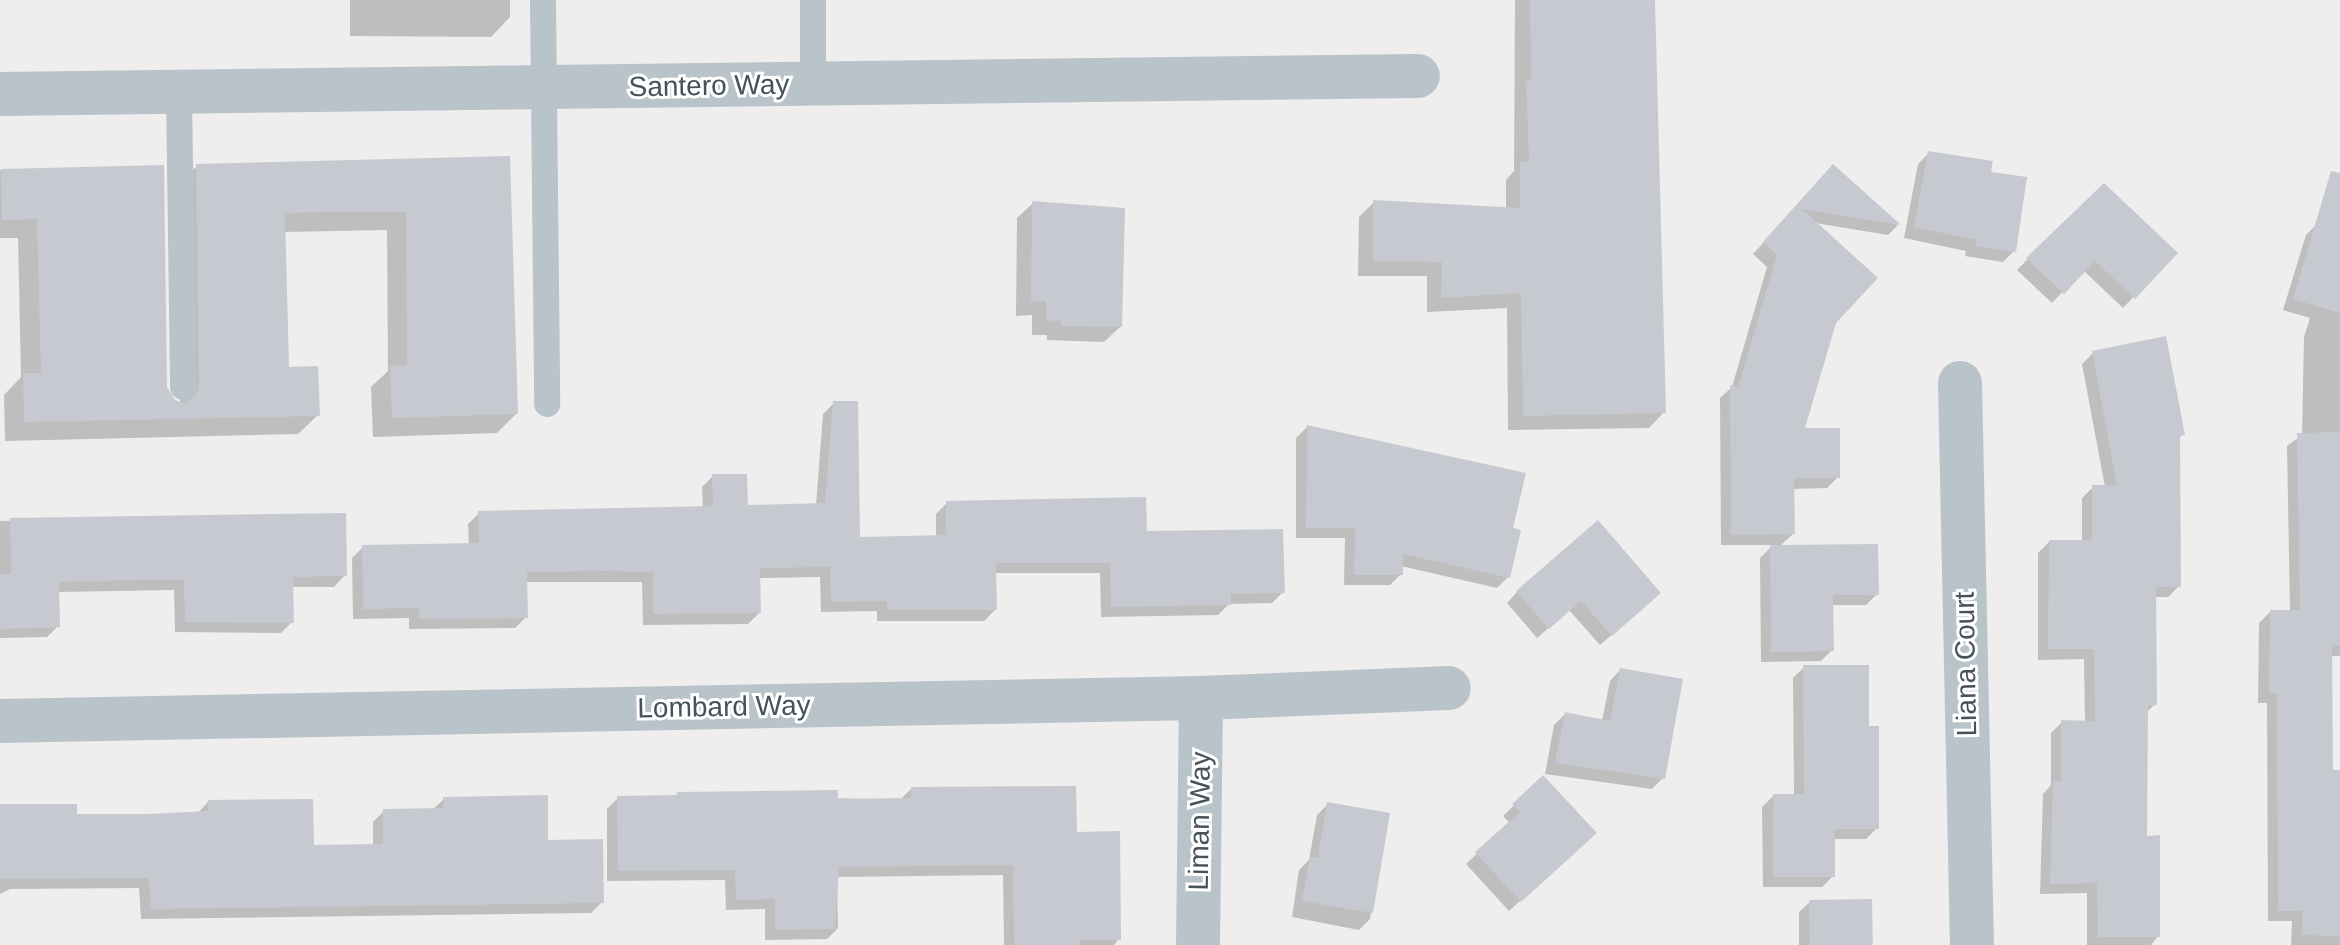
<!DOCTYPE html>
<html>
<head>
<meta charset="utf-8">
<style>
  body { margin:0 }
  #map { position:relative; width:2340px; height:945px; overflow:hidden; background:#efeded; font-family:Arial,sans-serif }
  div>[style] { position:absolute }
  [style*='--x'] { left:calc(var(--x)*1px); top:calc(var(--y)*1px); width:calc(var(--w)*1px); rotate:calc(var(--a)*1deg) }
  .shadow>* { inset:0; background:#0003 }
  .building>* { inset:0; background:#c6cad0; transform-origin:0 0 }
  .service>* { height:26px; margin:-13px; padding:0 13px; transform-origin:13px; border-radius:13px; background:#b8c3ca }
  .minor>* { height:44px; margin:-22px; padding:0 22px; transform-origin:22px; border-radius:22px; background:#b8c3ca }
  span { translate:-50% -50%; white-space:nowrap; text-align:center; line-height:1.15; -webkit-text-stroke:6px #fff; paint-order:stroke }
  .street-label { font-size:28px; color:#45525a }
</style>
</head>
<body>
<div id="map">
  <div class="shadow">
    <div style="clip-path:polygon(350px 0,510px 0,510px 17px,491px 37px,350px 36px)"></div>
    <div style="clip-path:polygon(1515px 0,1653px 0,1664px 412px,1649px 428px,1508px 430px,1507px 308px,1427px 312px,1427px 276px,1358px 276px,1359px 217px,1374px 202px,1506px 210px,1506px 180px,1514px 171px)"></div>
    <div style="clip-path:polygon(1929px 153px,2014px 251px,2003px 262px,1965px 256px,1966px 251px,1904px 238px,1918px 164px)"></div>
    <div style="clip-path:polygon(508px 158px,516px 414px,497px 433px,373px 437px,371px 387px,388px 371px,387px 230px,284px 232px,287px 369px,318px 415px,298px 434px,5px 441px,4px 395px,21px 377px,18px 238px,0 238px,0 170px,162px 167px,165px 388px,173px 402px,180px 404px,177px 186px,197px 166px)"></div>
    <div style="clip-path:polygon(1833px 167px,1898px 225px,1888px 235px,1815px 223px,1834px 322px,1803px 430px,1838px 477px,1827px 488px,1792px 489px,1793px 534px,1780px 546px,1877px 594px,1866px 605px,1831px 605px,1832px 650px,1821px 661px,1761px 662px,1760px 558px,1773px 545px,1721px 545px,1720px 398px,1732px 387px,1767px 267px,1753px 254px)"></div>
    <div style="clip-path:polygon(1033px 203px,1120px 327px,1104px 342px,1047px 340px,1047px 335px,1032px 335px,1032px 315px,1016px 316px,1017px 218px)"></div>
    <div style="clip-path:polygon(2063px 223px,2175px 253px,2123px 308px,2083px 270px,2052px 303px,2017px 270px)"></div>
    <div style="clip-path:polygon(2317px 224px,2340px 231px,2340px 656px,2330px 656px,2331px 772px,2340px 772px,2340px 945px,2291px 945px,2292px 921px,2268px 921px,2267px 703px,2258px 703px,2259px 623px,2270px 612px,2290px 612px,2287px 446px,2302px 435px,2304px 337px,2310px 318px,2283px 310px,2306px 235px)"></div>
    <div style="clip-path:polygon(2093px 353px,2183px 434px,2178px 439px,2179px 586px,2168px 597px,2154px 597px,2155px 704px,2146px 713px,2145px 838px,2158px 936px,2151px 945px,2087px 945px,2087px 893px,2040px 894px,2043px 794px,2051px 785px,2051px 733px,2062px 722px,2085px 722px,2084px 659px,2038px 660px,2038px 553px,2049px 542px,2082px 542px,2082px 498px,2093px 487px,2105px 487px,2082px 364px)"></div>
    <div style="clip-path:polygon(834px 403px,858px 539px,936px 537px,936px 514px,947px 503px,1145px 533px,1283px 592px,1272px 603px,1229px 604px,1218px 615px,1101px 617px,1100px 573px,994px 573px,995px 610px,984px 621px,877px 621px,877px 611px,821px 612px,820px 577px,758px 578px,759px 613px,748px 624px,643px 625px,642px 582px,525px 582px,526px 617px,515px 628px,409px 629px,409px 618px,353px 619px,352px 558px,363px 547px,469px 545px,468px 524px,479px 513px,703px 509px,702px 487px,713px 476px,746px 507px,816px 505px,823px 414px)"></div>
    <div style="clip-path:polygon(1307px 427px,1511px 530px,1508px 577px,1497px 588px,1401px 566px,1401px 574px,1390px 585px,1344px 585px,1345px 538px,1296px 538px,1296px 438px)"></div>
    <div style="clip-path:polygon(344px 515px,344px 576px,334px 587px,292px 587px,292px 622px,281px 633px,175px 632px,174px 590px,58px 592px,58px 626px,47px 637px,0 638px,0 521px)"></div>
    <div style="clip-path:polygon(1517px 592px,1647px 604px,1600px 645px,1569px 610px,1537px 638px,1507px 603px)"></div>
    <div style="clip-path:polygon(1804px 667px,1867px 728px,1877px 828px,1866px 839px,1833px 839px,1833px 876px,1822px 887px,1763px 887px,1762px 807px,1773px 796px,1794px 796px,1793px 678px)"></div>
    <div style="clip-path:polygon(1620px 670px,1663px 778px,1652px 789px,1545px 774px,1554px 725px,1565px 714px,1602px 721px,1610px 681px)"></div>
    <div style="clip-path:polygon(1543px 777px,1583px 844px,1509px 911px,1466px 864px,1510px 823px,1503px 816px)"></div>
    <div style="clip-path:polygon(911px 789px,1075px 834px,1119px 939px,1114px 945px,1004px 945px,1003px 875px,837px 877px,838px 928px,827px 939px,765px 940px,765px 909px,726px 910px,725px 880px,607px 881px,607px 809px,618px 798px,674px 797px,678px 794px,900px 800px)"></div>
    <div style="clip-path:polygon(444px 799px,546px 842px,602px 902px,591px 913px,141px 919px,139px 888px,10px 889px,0 894px,0 806px,75px 816px,197px 814px,208px 802px,312px 847px,373px 846px,373px 822px,384px 811px,432px 810px)"></div>
    <div style="clip-path:polygon(1328px 804px,1388px 814px,1370px 919px,1359px 930px,1292px 917px,1299px 870px,1309px 860px,1317px 815px)"></div>
    <div style="clip-path:polygon(1810px 902px,1871px 945px,1799px 945px,1799px 912px)"></div>
  </div>
  <div class="building">
    <div style="clip-path:polygon(1530px 0,1655px 0,1666px 413px,1523px 416px,1521px 293px,1441px 298px,1442px 262px,1373px 261px,1373px 200px,1520px 208px,1520px 162px,1529px 162px,1526px 81px,1531px 81px)"></div>
    <div style="clip-path:polygon(1928px 151px,1993px 161px,1991px 172px,2027px 177px,2016px 252px,1975px 246px,1976px 240px,1914px 227px)"></div>
    <div style="clip-path:polygon(510px 156px,518px 414px,392px 418px,390px 366px,407px 365px,406px 212px,325px 212px,285px 213px,289px 367px,318px 366px,320px 416px,24px 422px,23px 373px,41px 373px,37px 219px,2px 220px,1px 169px,164px 165px,167px 387px,175px 400px,184px 403px,196px 395px,199px 387px,196px 164px)"></div>
    <div style="clip-path:polygon(1833px 164px,1901px 225px,1802px 209px,1878px 278px,1836px 323px,1805px 428px,1840px 428px,1840px 478px,1794px 478px,1795px 534px,1731px 535px,1730px 385px,1738px 387px,1777px 255px,1763px 242px)"></div>
    <div style="clip-path:polygon(2331px 171px,2340px 173px,2340px 313px,2293px 299px)"></div>
    <div style="clip-path:polygon(2104px 183px,2178px 253px,2135px 299px,2095px 261px,2064px 294px,2026px 258px)"></div>
    <div style="clip-path:polygon(1032px 201px,1125px 208px,1122px 327px,1061px 326px,1061px 320px,1046px 321px,1046px 301px,1031px 302px)"></div>
    <div style="clip-path:polygon(2166px 336px,2185px 435px,2180px 436px,2181px 587px,2156px 587px,2157px 705px,2148px 705px,2147px 836px,2160px 835px,2160px 937px,2098px 937px,2097px 883px,2050px 884px,2053px 781px,2061px 781px,2061px 720px,2095px 721px,2094px 649px,2048px 649px,2049px 540px,2092px 540px,2092px 485px,2117px 485px,2092px 351px)"></div>
    <div style="clip-path:polygon(833px 401px,858px 401px,860px 537px,946px 535px,946px 501px,1146px 497px,1147px 531px,1283px 529px,1285px 593px,1231px 594px,1231px 605px,1111px 607px,1110px 563px,996px 563px,997px 610px,887px 610px,887px 601px,831px 602px,830px 567px,760px 568px,761px 613px,653px 614px,653px 572px,606px 571px,527px 572px,528px 618px,419px 619px,419px 608px,363px 609px,362px 545px,479px 543px,478px 511px,713px 506px,712px 474px,747px 474px,748px 505px,825px 503px)"></div>
    <div style="clip-path:polygon(1307px 425px,1526px 473px,1513px 528px,1521px 530px,1510px 578px,1403px 554px,1403px 575px,1354px 575px,1355px 528px,1306px 528px)"></div>
    <div style="clip-path:polygon(2340px 432px,2340px 646px,2332px 645px,2333px 770px,2340px 770px,2340px 936px,2302px 935px,2302px 911px,2278px 911px,2277px 693px,2269px 693px,2270px 610px,2300px 610px,2297px 433px)"></div>
    <div style="clip-path:polygon(346px 513px,347px 576px,293px 577px,294px 623px,185px 622px,184px 580px,138px 580px,59px 582px,60px 627px,0 629px,0 574px,11px 574px,10px 518px)"></div>
    <div style="clip-path:polygon(1598px 520px,1661px 593px,1612px 636px,1581px 601px,1549px 629px,1516px 591px)"></div>
    <div style="clip-path:polygon(1878px 544px,1879px 595px,1833px 595px,1834px 651px,1771px 652px,1770px 545px)"></div>
    <div style="clip-path:polygon(1803px 665px,1869px 665px,1869px 726px,1879px 726px,1879px 829px,1835px 829px,1835px 877px,1773px 877px,1773px 794px,1804px 794px)"></div>
    <div style="clip-path:polygon(1620px 668px,1683px 679px,1665px 779px,1555px 763px,1565px 712px,1610px 721px)"></div>
    <div style="clip-path:polygon(1543px 775px,1597px 833px,1521px 902px,1475px 852px,1520px 812px,1512px 804px)"></div>
    <div style="clip-path:polygon(1076px 786px,1077px 832px,1120px 831px,1121px 940px,1080px 940px,1080px 945px,1014px 945px,1013px 865px,839px 867px,835px 929px,775px 930px,775px 899px,736px 900px,735px 870px,618px 871px,617px 796px,677px 795px,677px 792px,838px 790px,838px 799px,911px 798px,911px 787px)"></div>
    <div style="clip-path:polygon(548px 795px,548px 840px,603px 839px,604px 903px,151px 909px,149px 878px,0 879px,0 804px,77px 804px,77px 814px,148px 814px,209px 811px,208px 800px,313px 799px,314px 845px,383px 844px,383px 809px,443px 808px,443px 797px)"></div>
    <div style="clip-path:polygon(1327px 802px,1390px 813px,1373px 913px,1302px 901px,1310px 857px,1318px 858px)"></div>
    <div style="left:1872px;top:899px;width:46px;height:63px;rotate:89deg"></div>
  </div>
  <div class="service">
    <div style="--x:543;--y:0;--w:404;--a:89.4"></div>
    <div style="--x:813;--y:0;--w:84;--a:90"></div>
    <div style="--x:179;--y:93;--w:294;--a:89.2"></div>
  </div>
  <div class="minor">
    <div style="--x:0;--y:94;--w:1418;--a:-0.73"></div>
    <div style="--x:1960;--y:383;--w:562;--a:88.78"></div>
    <div style="--x:0;--y:721;--w:1201;--a:-1.1"></div>
    <div style="--x:1201;--y:698;--w:248;--a:-2.3"></div>
    <div style="--x:1198;--y:945;--w:247;--a:-89.3"></div>
  </div>
  <div class="street-label">
    <span style="left:709px;top:86px;rotate:-1deg">Santero Way</span>
    <span style="left:1966px;top:664px;rotate:-91deg">Liana Court</span>
    <span style="left:724px;top:707px;rotate:-1deg">Lombard Way</span>
    <span style="left:1200px;top:821px;rotate:-89deg">Liman Way</span>
  </div>
</div>
</body>
</html>
